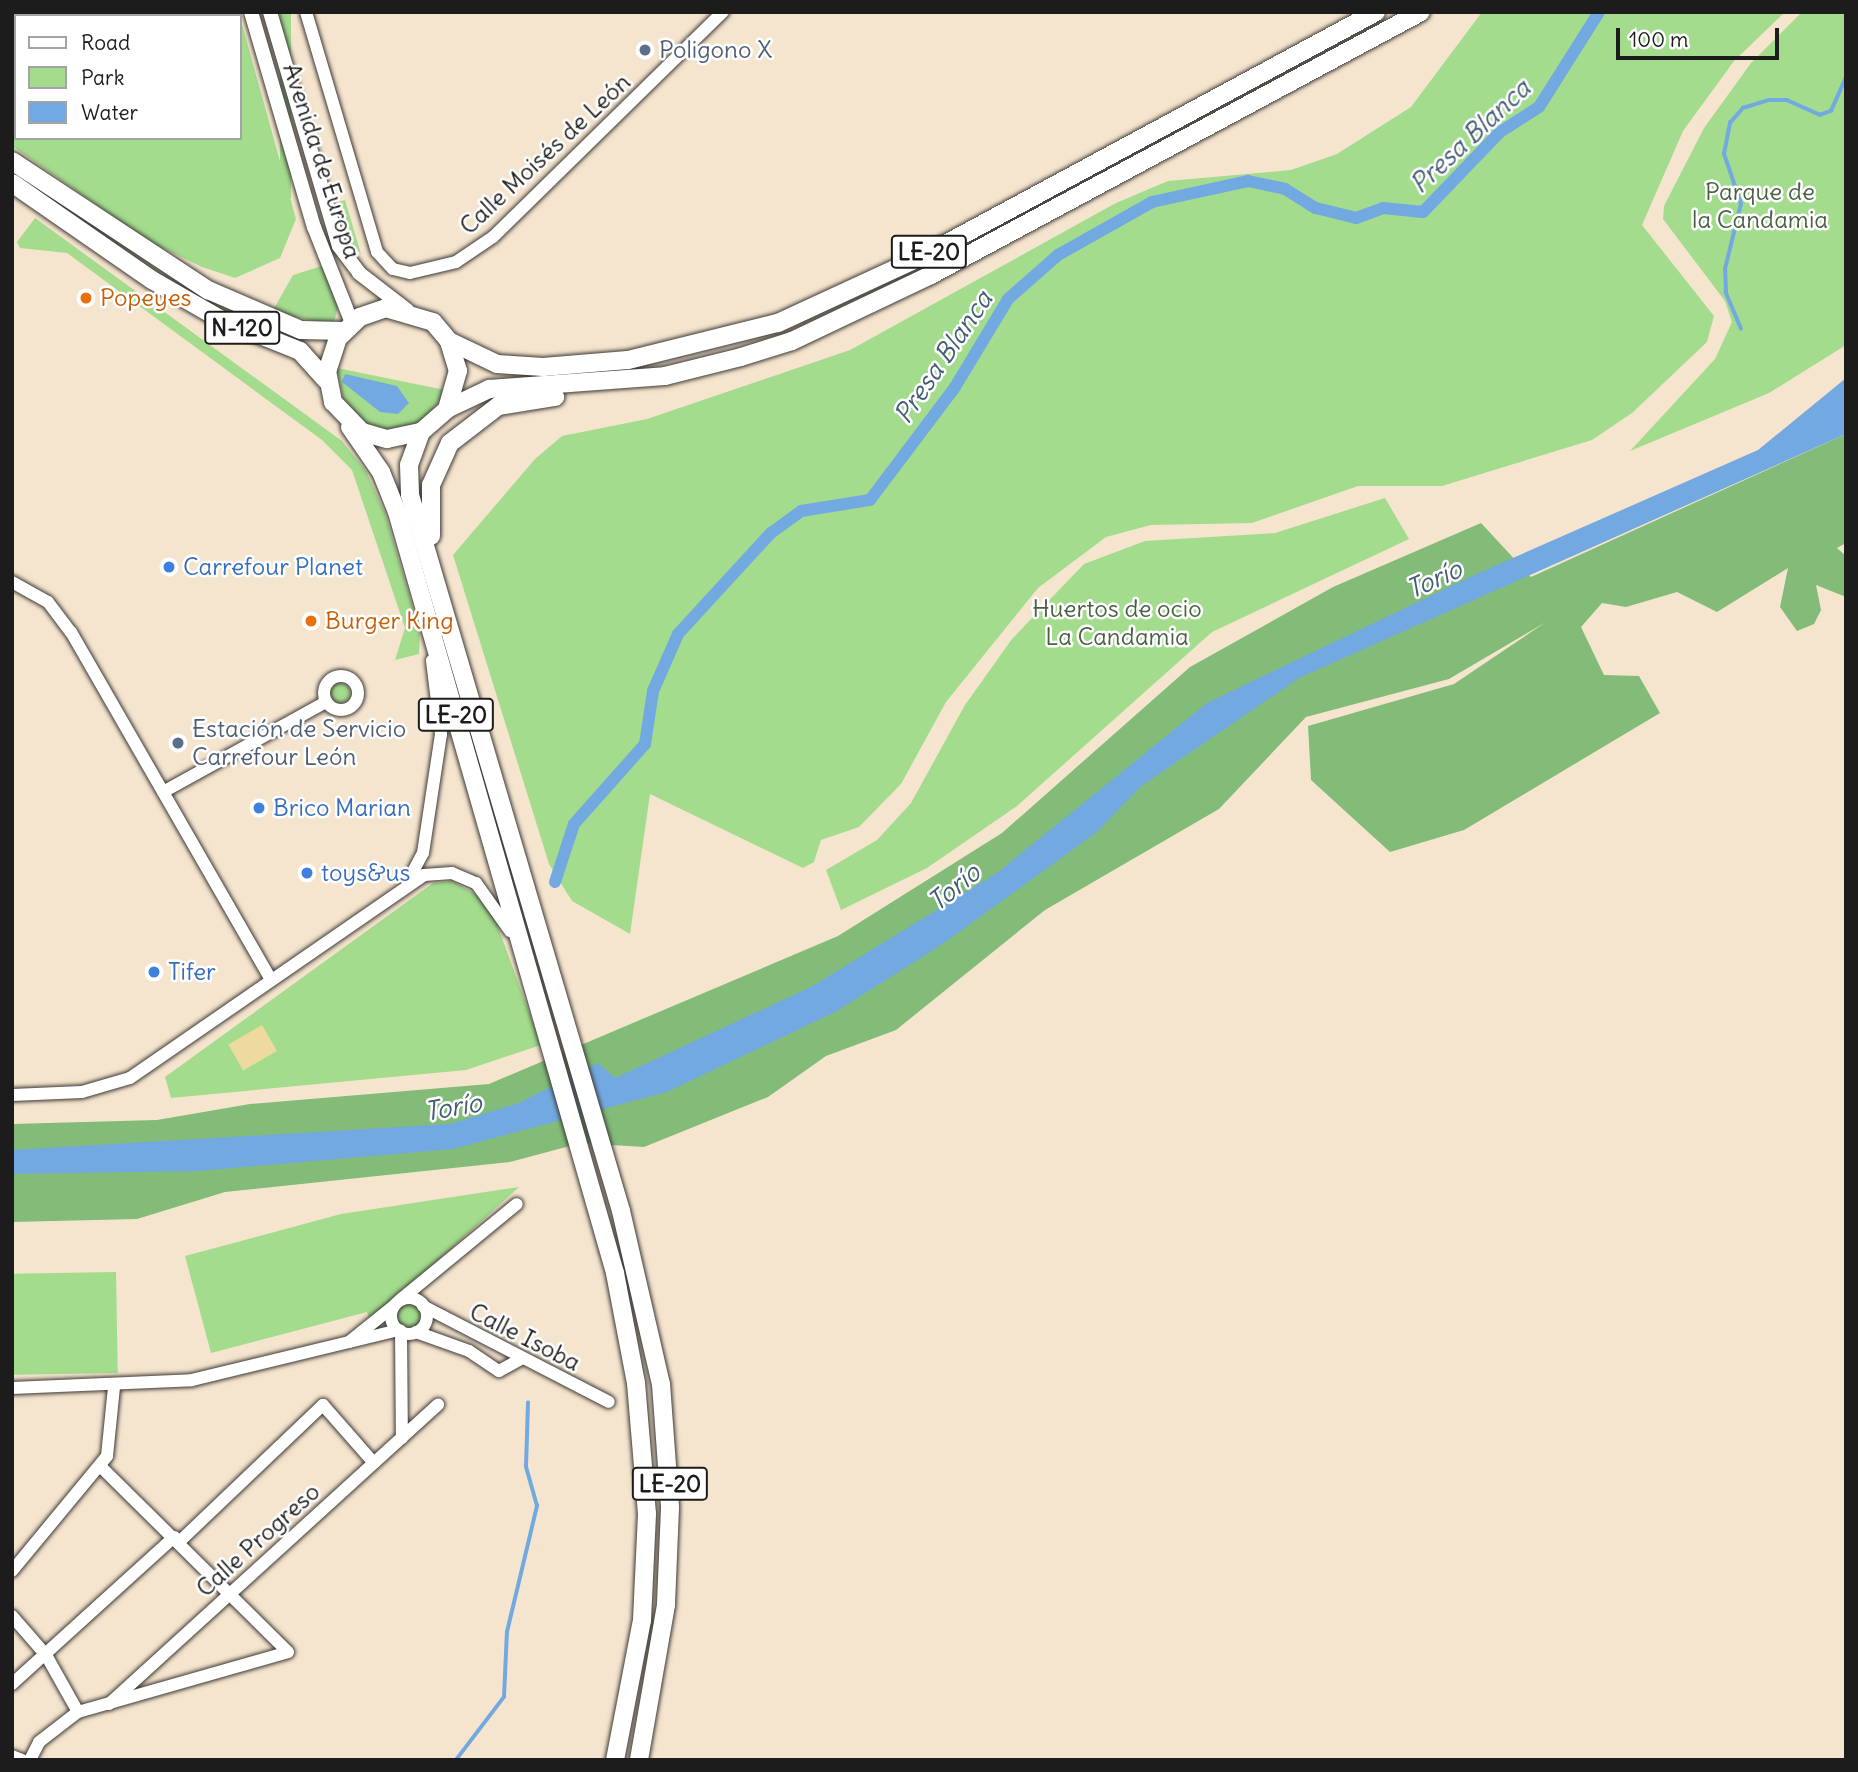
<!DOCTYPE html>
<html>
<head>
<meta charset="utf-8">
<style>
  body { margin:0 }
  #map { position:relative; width:1858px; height:1772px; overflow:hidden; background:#f6e5ce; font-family:Delius,sans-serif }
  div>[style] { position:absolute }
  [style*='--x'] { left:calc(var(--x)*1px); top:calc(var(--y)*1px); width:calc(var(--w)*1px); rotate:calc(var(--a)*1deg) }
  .green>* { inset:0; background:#a3dc8d; transform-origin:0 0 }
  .round { border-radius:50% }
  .forest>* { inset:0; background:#82bc78 }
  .sand>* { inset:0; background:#eeda9e; transform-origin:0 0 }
  .water>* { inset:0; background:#73a9e1 }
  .stream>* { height:3.5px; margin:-1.75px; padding:0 1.75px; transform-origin:1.75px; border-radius:1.75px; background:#73a9e1 }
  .canal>* { height:12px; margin:-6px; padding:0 6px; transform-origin:6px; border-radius:6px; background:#73a9e1 }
  .roads { filter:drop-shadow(0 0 2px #3d3a37) drop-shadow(0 0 2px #3d3a37) }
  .minor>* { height:12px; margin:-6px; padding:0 6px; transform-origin:6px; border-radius:6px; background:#fff }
  .minor>.ring { margin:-6px; padding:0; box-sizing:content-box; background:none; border:12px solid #fff; border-radius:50% }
  .major>* { height:14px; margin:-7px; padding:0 7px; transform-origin:7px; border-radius:7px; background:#fff }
  .highway>* { height:18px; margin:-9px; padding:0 9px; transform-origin:9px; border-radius:9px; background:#fff }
  .dots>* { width:19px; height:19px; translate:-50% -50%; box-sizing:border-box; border:4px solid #fff; border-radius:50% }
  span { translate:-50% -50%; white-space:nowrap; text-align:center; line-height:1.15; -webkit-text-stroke:5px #fff; paint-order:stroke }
  .shield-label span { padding:2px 5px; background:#fff; border:2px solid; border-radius:5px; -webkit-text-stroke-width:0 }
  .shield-label { font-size:23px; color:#1c1c1c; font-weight:700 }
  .service-label { font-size:24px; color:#4e5e75 }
  .left { translate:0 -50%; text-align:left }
  .street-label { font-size:24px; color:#1c1c1c }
  .park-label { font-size:24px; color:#4b5f44 }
  .food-label { font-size:24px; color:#c56008 }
  .shop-label { font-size:24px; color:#366cbe }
  .water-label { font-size:26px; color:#435b75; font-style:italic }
  .frame { position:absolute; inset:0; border:14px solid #1c1c1c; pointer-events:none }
  .legend { position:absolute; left:14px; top:14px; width:228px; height:126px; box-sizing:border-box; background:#fff; border:2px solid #a4a4a4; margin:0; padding:9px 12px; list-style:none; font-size:21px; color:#1c1c1c }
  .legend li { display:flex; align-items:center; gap:14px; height:35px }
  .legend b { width:35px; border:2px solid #a4a4a4 }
  .scale { position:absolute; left:1616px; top:28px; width:163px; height:32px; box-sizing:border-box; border:4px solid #1c1c1c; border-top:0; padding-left:9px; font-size:21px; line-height:24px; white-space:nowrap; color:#1c1c1c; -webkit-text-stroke:5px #fff; paint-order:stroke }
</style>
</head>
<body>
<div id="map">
  <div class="green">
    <div style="clip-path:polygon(12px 12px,238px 12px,16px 16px,16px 138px,240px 138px,240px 17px,296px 219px,280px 258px,235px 278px,202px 267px,152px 243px,12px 146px)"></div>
    <div style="left:280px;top:12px;width:11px;height:186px"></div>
    <div style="clip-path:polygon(1482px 12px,1785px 12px,1734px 61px,1683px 131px,1642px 225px,1714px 316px,1707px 342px,1632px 413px,1592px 440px,1442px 486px,1358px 486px,1252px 523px,1151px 525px,1106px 537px,1038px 588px,946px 702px,901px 784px,859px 827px,821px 840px,814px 862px,803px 868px,650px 794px,630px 934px,572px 901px,549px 864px,453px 555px,535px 459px,562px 436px,647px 419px,850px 350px,1116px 203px,1168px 181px,1291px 170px,1337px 154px,1411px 107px)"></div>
    <div style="clip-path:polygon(1802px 12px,1846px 12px,1846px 345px,1769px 393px,1630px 451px,1715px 359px,1732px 322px,1725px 301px,1663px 219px,1664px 206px,1704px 128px,1751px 63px)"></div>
    <div style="clip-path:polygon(345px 200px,361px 254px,351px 244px,338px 202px)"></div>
    <div style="clip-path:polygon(35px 218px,342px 441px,366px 471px,385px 513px,420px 632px,419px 654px,395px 660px,405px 628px,352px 470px,322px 440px,67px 253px,20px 248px,17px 242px)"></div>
    <div style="clip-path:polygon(322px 266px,339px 304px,333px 325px,272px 312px,293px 275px)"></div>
    <div style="clip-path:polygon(337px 368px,445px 390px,445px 394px,422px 422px,388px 430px,370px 426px,344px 403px)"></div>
    <div style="clip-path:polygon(1385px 498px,1409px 539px,1212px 632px,1017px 806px,927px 868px,841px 910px,826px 870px,877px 840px,911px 803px,965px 705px,1012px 639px,1084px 564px,1145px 541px,1275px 533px)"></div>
    <div class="round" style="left:330px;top:683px;width:20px;height:20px"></div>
    <div style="clip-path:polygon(452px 881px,484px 899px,494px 916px,541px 1045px,466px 1070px,171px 1098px,165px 1077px,433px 883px)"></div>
    <div style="clip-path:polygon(519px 1187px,370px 1322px,367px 1312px,211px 1353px,185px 1256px,341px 1214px)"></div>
    <div style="left:116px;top:1272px;width:101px;height:104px;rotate:89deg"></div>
    <div class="round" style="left:396px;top:1303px;width:26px;height:26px"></div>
  </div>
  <div class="forest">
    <div style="clip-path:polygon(1846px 434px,1846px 543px,1837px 548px,1846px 556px,1846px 597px,1816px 585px,1821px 610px,1814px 624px,1797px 631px,1780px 607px,1788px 568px,1717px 612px,1677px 592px,1626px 607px,1602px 603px,1581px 627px,1604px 675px,1639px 676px,1660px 713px,1464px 830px,1390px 852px,1311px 780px,1308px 726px,1454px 684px,1546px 622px,1449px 679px,1306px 717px,1219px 809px,1045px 910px,896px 1030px,826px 1056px,768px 1097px,644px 1147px,581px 1143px,510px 1162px,225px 1192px,137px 1219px,12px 1222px,12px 1124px,157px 1120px,250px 1104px,489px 1084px,838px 936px,1002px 833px,1190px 667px,1333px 587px,1481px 523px,1531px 577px)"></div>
  </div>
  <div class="sand">
    <div style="left:262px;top:1025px;width:30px;height:39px;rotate:60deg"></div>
  </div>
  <div class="water">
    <div style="clip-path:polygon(345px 374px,397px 386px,409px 403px,398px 414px,380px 412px,342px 382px)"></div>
    <div style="clip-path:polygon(1846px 378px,1846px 434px,1299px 678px,1140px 787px,1097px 832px,944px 943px,837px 1011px,667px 1092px,453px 1149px,198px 1171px,12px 1174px,12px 1150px,450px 1124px,519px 1103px,598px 1063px,615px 1078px,811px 987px,997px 873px,1207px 703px,1472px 576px,1758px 450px)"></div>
  </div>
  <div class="stream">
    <div style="--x:1741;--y:329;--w:39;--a:-113"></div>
    <div style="--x:1726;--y:293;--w:24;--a:-92"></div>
    <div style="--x:1725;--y:269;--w:67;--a:-76.2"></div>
    <div style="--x:1741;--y:204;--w:53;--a:-108.8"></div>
    <div style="--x:1724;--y:154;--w:32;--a:-79"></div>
    <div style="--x:1730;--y:123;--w:20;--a:-49"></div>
    <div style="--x:1743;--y:108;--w:27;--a:-17"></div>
    <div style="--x:1769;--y:100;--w:18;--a:0"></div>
    <div style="--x:1787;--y:100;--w:36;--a:24"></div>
    <div style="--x:1820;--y:115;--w:12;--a:-20"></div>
    <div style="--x:1831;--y:111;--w:37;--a:-66"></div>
    <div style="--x:456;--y:1760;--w:79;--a:-52.7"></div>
    <div style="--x:504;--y:1697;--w:65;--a:-87.4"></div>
    <div style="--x:507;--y:1632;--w:130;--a:-76.6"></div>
    <div style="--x:537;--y:1506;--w:41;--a:-105.8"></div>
    <div style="--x:526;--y:1467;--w:64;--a:-88.2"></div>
  </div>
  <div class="canal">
    <div style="--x:555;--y:882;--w:61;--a:-71.9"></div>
    <div style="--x:574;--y:824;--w:107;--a:-48.4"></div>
    <div style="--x:645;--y:744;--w:54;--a:-81.4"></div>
    <div style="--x:653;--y:691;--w:62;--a:-66.3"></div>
    <div style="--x:678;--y:634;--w:137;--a:-47.4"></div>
    <div style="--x:771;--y:533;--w:37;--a:-36"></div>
    <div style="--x:801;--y:511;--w:70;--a:-9.1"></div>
    <div style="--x:870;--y:500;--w:141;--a:-53"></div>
    <div style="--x:955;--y:387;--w:103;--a:-58.9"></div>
    <div style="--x:1008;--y:299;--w:67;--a:-41.3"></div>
    <div style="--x:1058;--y:255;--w:108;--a:-29.4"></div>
    <div style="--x:1152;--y:202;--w:98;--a:-12.3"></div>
    <div style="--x:1248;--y:181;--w:38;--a:12"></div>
    <div style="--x:1285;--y:189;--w:36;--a:32"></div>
    <div style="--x:1316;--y:208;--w:41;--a:14"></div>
    <div style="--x:1356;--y:218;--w:29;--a:-20"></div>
    <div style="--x:1383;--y:208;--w:40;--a:5.7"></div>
    <div style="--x:1423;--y:212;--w:111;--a:-46.1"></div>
    <div style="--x:1500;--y:132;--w:46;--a:-32.7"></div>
    <div style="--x:1539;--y:107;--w:112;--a:-57.7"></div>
  </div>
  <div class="roads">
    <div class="minor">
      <div style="--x:306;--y:12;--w:250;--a:73.5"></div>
      <div style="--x:377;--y:252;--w:23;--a:47"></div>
      <div style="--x:393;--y:269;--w:17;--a:13"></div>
      <div style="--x:410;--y:273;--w:47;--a:-13.4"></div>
      <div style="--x:456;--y:262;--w:45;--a:-34"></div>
      <div style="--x:493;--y:237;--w:322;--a:-44.4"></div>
      <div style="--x:12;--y:582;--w:41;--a:29.1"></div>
      <div style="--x:48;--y:602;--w:38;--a:53"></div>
      <div style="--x:71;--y:632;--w:401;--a:60.1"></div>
      <div class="ring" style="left:324px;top:676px;width:22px;height:22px"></div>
      <div style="--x:163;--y:792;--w:186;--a:-28.9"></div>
      <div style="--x:408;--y:881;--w:32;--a:-62"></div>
      <div style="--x:423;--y:853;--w:120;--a:-81.4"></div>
      <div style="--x:441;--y:734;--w:74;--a:-97"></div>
      <div style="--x:12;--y:1095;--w:70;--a:-2.5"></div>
      <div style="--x:82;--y:1092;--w:50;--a:-16.3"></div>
      <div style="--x:130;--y:1078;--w:357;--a:-34.6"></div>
      <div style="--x:424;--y:875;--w:28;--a:-4"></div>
      <div style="--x:452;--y:873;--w:26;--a:23"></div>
      <div style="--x:476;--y:883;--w:59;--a:54.7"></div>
      <div class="ring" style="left:391px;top:1298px;width:24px;height:24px"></div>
      <div style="--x:400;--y:1300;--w:151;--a:-39.4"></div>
      <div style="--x:423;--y:1306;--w:209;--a:27.3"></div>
      <div style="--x:401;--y:1331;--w:107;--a:89.5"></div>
      <div style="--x:416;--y:1332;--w:56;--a:19.7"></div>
      <div style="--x:469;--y:1351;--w:36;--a:34"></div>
      <div style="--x:499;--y:1371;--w:26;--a:-29"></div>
      <div style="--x:349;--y:1342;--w:59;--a:-38.8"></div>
      <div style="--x:12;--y:1388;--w:180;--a:-2.5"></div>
      <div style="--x:192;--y:1380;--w:213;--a:-13.6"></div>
      <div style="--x:179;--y:1542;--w:199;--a:-43.6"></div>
      <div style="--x:323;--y:1405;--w:77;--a:48.7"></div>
      <div style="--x:12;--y:1571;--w:149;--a:-50.4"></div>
      <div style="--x:107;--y:1456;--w:69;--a:-84.2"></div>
      <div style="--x:12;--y:1616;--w:52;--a:48.9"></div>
      <div style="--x:46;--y:1655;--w:65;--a:60.7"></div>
      <div style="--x:12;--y:1684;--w:219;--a:-42.2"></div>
      <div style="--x:109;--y:1704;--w:445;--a:-42.3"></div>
      <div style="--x:12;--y:1756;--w:11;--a:22"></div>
      <div style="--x:30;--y:1760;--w:20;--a:-63"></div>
      <div style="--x:39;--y:1742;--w:49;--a:-37.6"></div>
      <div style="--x:78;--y:1712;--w:218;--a:-15.9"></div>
      <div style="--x:288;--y:1652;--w:264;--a:-135.3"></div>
    </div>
    <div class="major">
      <div style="--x:251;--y:12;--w:224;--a:73.7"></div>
      <div style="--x:314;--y:227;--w:103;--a:68.4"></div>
      <div style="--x:270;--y:12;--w:244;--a:73.6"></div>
      <div style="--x:339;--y:246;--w:34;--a:53"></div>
      <div style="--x:359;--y:273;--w:61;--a:37.6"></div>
    </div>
    <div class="highway">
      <div style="--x:12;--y:161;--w:235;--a:33.4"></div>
      <div style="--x:208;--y:290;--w:101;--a:23.3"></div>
      <div style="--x:301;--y:330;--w:42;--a:1.4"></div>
      <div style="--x:12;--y:183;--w:170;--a:34.7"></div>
      <div style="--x:152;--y:280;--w:78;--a:29.8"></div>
      <div style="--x:220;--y:319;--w:86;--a:21.8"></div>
      <div style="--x:300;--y:351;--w:40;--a:48"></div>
      <div style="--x:449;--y:341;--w:53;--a:25.6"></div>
      <div style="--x:497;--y:364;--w:46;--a:3.7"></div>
      <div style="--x:543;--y:367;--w:85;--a:-4.7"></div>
      <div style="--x:628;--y:360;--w:154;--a:-13.9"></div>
      <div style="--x:778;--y:323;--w:164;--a:-24.8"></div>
      <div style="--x:927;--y:254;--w:510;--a:-28.32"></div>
      <div style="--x:447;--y:409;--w:40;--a:-74"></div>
      <div style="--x:458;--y:371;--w:31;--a:-107"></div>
      <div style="--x:449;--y:341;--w:25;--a:-130"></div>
      <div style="--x:433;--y:322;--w:49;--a:-163.4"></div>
      <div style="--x:386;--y:308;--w:28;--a:161"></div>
      <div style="--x:360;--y:317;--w:30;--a:136"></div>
      <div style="--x:338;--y:338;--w:35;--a:108"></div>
      <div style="--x:327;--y:371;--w:32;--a:79"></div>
      <div style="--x:333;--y:402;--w:42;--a:46"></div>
      <div style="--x:362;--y:432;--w:26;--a:16"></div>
      <div style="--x:387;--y:439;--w:35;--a:-12"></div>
      <div style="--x:421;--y:432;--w:35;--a:-41"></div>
      <div style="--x:447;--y:409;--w:47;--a:-25.5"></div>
      <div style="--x:489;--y:389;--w:176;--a:-4.2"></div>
      <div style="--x:665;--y:376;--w:78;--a:-14"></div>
      <div style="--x:741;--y:357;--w:53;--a:-17.4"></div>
      <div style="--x:792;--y:341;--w:152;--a:-25.4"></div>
      <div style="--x:929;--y:276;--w:558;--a:-28.22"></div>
      <div style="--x:350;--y:427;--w:55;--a:55.4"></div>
      <div style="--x:381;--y:472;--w:43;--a:68.2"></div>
      <div style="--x:397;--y:512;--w:792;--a:74.01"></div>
      <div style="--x:615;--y:1273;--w:112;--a:79.2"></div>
      <div style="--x:636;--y:1383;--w:131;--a:85.2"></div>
      <div style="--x:647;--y:1514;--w:106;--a:92.7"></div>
      <div style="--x:642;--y:1620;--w:143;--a:100.9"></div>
      <div style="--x:421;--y:432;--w:35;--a:110"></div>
      <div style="--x:409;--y:465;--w:30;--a:88"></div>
      <div style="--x:410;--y:495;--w:746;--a:73.58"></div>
      <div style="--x:621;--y:1211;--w:178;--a:77"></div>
      <div style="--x:661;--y:1384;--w:124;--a:85.8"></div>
      <div style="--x:670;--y:1508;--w:97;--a:92.4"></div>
      <div style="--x:666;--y:1605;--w:157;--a:99.9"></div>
      <div style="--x:431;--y:536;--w:51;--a:-90"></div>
      <div style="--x:431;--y:485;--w:46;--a:-65.7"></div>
      <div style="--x:450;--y:443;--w:61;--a:-37.6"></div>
      <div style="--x:498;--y:406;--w:58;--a:-9"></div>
    </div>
  </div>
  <div class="dots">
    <div style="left:645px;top:50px;background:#5c6f8a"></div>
    <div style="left:86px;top:298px;background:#e8710a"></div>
    <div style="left:169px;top:567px;background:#3f7fe0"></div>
    <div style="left:311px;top:621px;background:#e8710a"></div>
    <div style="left:178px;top:743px;background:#5c6f8a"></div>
    <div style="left:259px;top:808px;background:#3f7fe0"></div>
    <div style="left:307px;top:873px;background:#3f7fe0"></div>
    <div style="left:154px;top:972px;background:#3f7fe0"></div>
  </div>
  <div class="shield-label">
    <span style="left:929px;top:252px">LE-20</span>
    <span style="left:242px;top:328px">N-120</span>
    <span style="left:456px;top:715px">LE-20</span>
    <span style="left:670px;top:1484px">LE-20</span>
  </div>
  <div class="service-label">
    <span class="left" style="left:659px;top:50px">Poligono X</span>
    <span class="left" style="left:192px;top:743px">Estación de Servicio<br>Carrefour León</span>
  </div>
  <div class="street-label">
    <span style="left:545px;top:154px;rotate:-43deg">Calle Moisés de León</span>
    <span style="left:322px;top:161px;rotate:72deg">Avenida de Europa</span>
    <span style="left:525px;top:1337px;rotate:27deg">Calle Isoba</span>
    <span style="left:258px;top:1540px;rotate:-42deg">Calle Progreso</span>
  </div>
  <div class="park-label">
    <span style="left:1760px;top:206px">Parque de<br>la Candamia</span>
    <span style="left:1117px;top:623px">Huertos de ocio<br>La Candamia</span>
  </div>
  <div class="food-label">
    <span class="left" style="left:100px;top:298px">Popeyes</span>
    <span class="left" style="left:325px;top:621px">Burger King</span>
  </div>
  <div class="shop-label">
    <span class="left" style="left:183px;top:567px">Carrefour Planet</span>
    <span class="left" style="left:273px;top:808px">Brico Marian</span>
    <span class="left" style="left:321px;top:873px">toys&amp;us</span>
    <span class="left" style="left:168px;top:972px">Tifer</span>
  </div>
  <div class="water-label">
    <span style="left:1470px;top:136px;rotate:-43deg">Presa Blanca</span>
    <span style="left:943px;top:357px;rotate:-56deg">Presa Blanca</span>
    <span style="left:1434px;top:579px;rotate:-24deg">Torío</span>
    <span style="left:954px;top:887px;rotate:-39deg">Torío</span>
    <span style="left:453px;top:1107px;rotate:-10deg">Torío</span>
  </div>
  <div class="frame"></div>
  <ul class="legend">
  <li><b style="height:9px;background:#fff"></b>Road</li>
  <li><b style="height:19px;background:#a3dc8d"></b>Park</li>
  <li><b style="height:19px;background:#73a9e1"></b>Water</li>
  </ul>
  <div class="scale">100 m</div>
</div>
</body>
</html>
